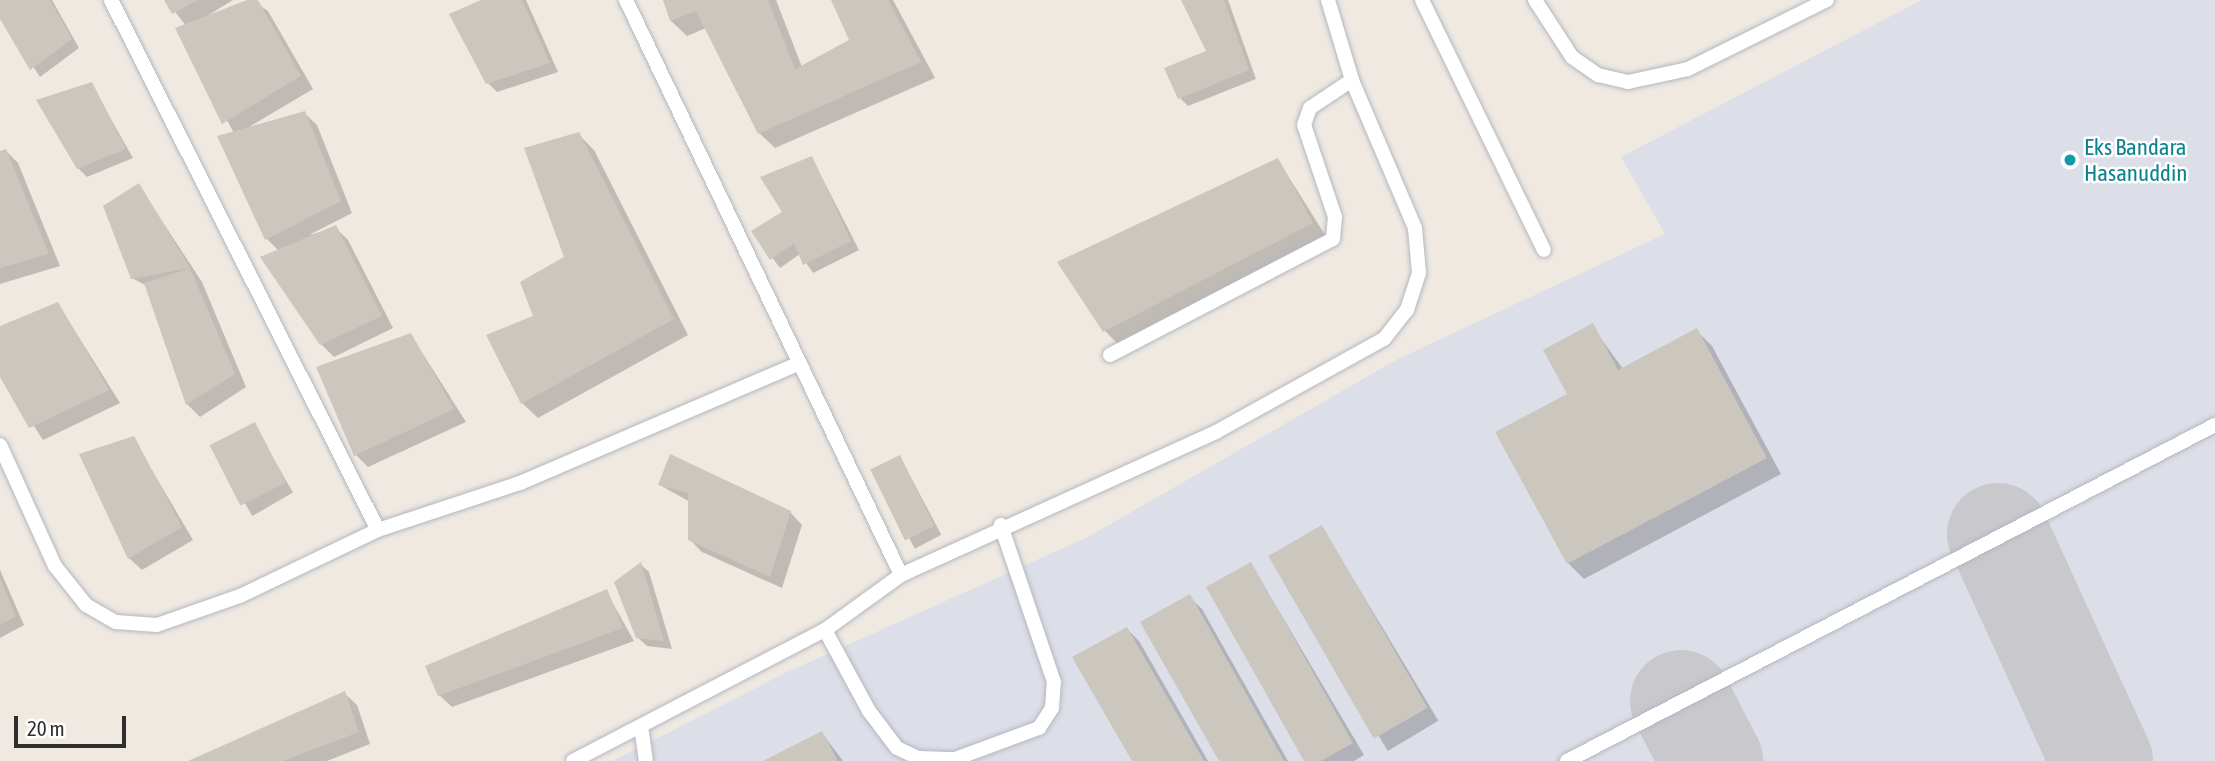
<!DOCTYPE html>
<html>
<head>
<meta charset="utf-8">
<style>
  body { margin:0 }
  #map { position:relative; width:2215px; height:761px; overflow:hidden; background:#efe9e1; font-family:"Asap Condensed",sans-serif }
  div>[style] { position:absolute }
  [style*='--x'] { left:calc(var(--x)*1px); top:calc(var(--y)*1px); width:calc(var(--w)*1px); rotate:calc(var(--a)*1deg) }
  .airport>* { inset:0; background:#dcdee8 }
  .shadow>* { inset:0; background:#0003; transform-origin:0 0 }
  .taxiway>* { height:102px; margin:-51px; padding:0 51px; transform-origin:51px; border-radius:51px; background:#c9c8cc }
  .building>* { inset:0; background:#cbc7bf; transform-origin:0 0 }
  .roads { filter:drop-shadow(0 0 2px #b4b7c1) drop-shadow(0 0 2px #b4b7c1) }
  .lane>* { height:14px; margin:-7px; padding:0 7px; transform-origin:7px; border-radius:7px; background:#fff }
  .dots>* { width:19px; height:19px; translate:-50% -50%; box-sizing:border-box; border:4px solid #fff; border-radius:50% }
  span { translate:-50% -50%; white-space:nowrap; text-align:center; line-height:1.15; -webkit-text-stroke:5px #fff; paint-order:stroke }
  .culture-label { font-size:23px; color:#0d838f }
  .left { translate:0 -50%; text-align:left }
  .scale { position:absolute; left:14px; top:716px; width:112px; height:32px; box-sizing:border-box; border:4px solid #2e2e2e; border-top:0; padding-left:9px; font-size:21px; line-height:24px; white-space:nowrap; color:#2e2e2e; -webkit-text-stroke:5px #fff; paint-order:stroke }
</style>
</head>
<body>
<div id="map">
  <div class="airport">
    <div style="clip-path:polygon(1922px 0,2215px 0,2215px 761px,613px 761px,785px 673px,1088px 537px,1396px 360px,1665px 234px,1621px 157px)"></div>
  </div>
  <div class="shadow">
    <div style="clip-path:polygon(0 0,52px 0,79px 48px,40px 77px,0 16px)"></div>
    <div style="clip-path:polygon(166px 0,233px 0,202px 19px,252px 0,268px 11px,313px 89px,249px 127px,304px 113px,317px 125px,352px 213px,309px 235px,336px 228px,348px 240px,393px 328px,334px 357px,321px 344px,279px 251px,267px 239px,234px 133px,177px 29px,186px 26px)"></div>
    <div style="clip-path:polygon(485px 0,526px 0,558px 72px,497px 92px,488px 83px)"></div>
    <div style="clip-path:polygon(665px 0,776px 0,802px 67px,851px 41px,833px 0,893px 0,935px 78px,775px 148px,759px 133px,706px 28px,687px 36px,671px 21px)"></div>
    <div style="clip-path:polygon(1183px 0,1228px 0,1256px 79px,1188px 106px,1180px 98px,1209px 52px)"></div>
    <div style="clip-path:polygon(91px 84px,133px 158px,87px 177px,78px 168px)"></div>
    <div style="clip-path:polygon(578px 134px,594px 150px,688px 335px,538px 418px,522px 403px,535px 317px,566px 258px)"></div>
    <div style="clip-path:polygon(6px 151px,18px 163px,60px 266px,0 284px,0 153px)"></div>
    <div style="clip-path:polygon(812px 158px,859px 250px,813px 273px,800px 254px,780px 268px,753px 232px,784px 212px)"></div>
    <div style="clip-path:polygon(1278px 160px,1327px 238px,1120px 346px,1105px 331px)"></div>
    <div style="clip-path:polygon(139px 186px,202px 282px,246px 387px,200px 417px,187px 404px,147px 286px,132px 278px)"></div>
    <div style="clip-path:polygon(58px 304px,120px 403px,43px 440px,0 373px,0 328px)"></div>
    <div style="clip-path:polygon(1592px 326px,1623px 369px,1696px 330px,1712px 346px,1781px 474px,1584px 579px,1568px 563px,1498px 433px,1569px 395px)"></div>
    <div style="clip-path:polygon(411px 335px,466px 422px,368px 467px,356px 455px)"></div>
    <div style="left:254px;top:425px;width:78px;height:47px;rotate:60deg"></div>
    <div style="clip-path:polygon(133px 438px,193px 540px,142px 570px,129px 558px)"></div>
    <div style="left:900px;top:457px;width:88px;height:30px;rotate:62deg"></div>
    <div style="clip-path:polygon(660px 485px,790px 512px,802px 525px,782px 588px,702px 552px,689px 539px,690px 502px)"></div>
    <div style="left:1322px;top:527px;width:226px;height:59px;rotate:59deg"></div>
    <div style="clip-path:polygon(640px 564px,649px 572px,672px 649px,647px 646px,637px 637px)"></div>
    <div style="clip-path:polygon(1251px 564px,1364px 755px,1354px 761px,1306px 761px)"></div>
    <div style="clip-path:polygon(0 570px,24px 625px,0 638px)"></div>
    <div style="clip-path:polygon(606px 591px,634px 641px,452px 707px,439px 695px)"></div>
    <div style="clip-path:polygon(1189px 597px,1202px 609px,1288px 761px,1221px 761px)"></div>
    <div style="clip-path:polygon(1127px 629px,1139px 641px,1208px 761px,1134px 761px)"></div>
    <div style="clip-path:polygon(344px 693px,357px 705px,370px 744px,327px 761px,192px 761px)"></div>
    <div style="clip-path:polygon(822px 733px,843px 761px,768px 761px)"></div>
  </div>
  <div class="taxiway">
    <div style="--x:1998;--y:534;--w:250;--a:65.4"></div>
    <div style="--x:1681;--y:701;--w:68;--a:62.7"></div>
  </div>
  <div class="building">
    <div style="clip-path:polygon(0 0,50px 0,72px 39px,30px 70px,0 19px)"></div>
    <div style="clip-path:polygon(164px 0,198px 0,172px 14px)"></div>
    <div style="clip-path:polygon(247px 0,258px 0,301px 76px,222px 124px,175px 28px)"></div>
    <div style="clip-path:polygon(481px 0,522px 0,550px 63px,486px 84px,449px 14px)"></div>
    <div style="clip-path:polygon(663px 0,768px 0,795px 69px,849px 40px,831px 0,888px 0,921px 62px,758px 134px,696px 11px,670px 21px)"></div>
    <div style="clip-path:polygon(1181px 0,1224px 0,1249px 70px,1178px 99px,1164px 68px,1206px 51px)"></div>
    <div style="clip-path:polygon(92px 82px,126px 149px,77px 169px,36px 100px)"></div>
    <div style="clip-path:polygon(305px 111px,341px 201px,265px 240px,217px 136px)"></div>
    <div style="clip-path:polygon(579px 132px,674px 319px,521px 404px,486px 335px,533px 316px,520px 282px,564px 257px,524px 148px)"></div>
    <div style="clip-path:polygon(6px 149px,49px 254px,0 268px,0 151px)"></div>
    <div style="clip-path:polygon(812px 156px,851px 241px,803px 265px,794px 243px,770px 260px,751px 231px,782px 212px,760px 177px)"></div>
    <div style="clip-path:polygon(1278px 158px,1313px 223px,1103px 332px,1057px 262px)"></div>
    <div style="clip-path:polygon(139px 183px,190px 268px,131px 279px,103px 206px)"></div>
    <div style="clip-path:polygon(336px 225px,382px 316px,320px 345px,260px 257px)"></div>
    <div style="clip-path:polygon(190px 268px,235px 374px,186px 405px,144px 283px)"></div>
    <div style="clip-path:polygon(58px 302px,109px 390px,29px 428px,0 377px,0 326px)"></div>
    <div style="clip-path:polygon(1593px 323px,1618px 370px,1697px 328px,1767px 458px,1567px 564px,1495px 432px,1567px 394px,1543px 350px)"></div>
    <div style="clip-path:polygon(411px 333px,454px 409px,354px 456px,316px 367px)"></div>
    <div style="left:255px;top:422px;width:68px;height:51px;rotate:63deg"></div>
    <div style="clip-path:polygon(134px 436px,182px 527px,128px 559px,79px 454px)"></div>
    <div style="clip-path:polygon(670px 454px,791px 511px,770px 577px,688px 540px,688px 493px,658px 485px)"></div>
    <div style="left:900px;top:455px;width:79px;height:33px;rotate:64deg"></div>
    <div style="left:1322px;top:525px;width:211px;height:62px;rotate:60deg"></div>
    <div style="clip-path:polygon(641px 562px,664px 641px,636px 638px,614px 582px)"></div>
    <div style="clip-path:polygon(1251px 562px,1353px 743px,1321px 761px,1304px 761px,1206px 587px)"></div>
    <div style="clip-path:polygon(0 578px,16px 616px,0 625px)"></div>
    <div style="clip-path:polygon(607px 589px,623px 628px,438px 696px,425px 666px)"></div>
    <div style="clip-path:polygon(1190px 594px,1284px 761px,1219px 761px,1140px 622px)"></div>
    <div style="clip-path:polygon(1127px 627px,1204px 761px,1132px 761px,1072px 657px)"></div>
    <div style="clip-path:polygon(345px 691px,359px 732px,283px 761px,188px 761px)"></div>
    <div style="clip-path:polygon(822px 731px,838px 761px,763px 761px)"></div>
  </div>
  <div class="roads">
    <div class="lane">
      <div style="--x:111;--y:0;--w:593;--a:63.26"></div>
      <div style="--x:626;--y:0;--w:637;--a:64.44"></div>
      <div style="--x:1422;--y:0;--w:278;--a:64"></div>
      <div style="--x:1535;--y:0;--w:68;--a:57"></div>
      <div style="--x:1572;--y:57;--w:32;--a:35"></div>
      <div style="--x:1598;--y:75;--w:31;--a:13"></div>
      <div style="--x:1628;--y:82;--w:61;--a:-12.2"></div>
      <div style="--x:1688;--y:69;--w:155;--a:-26.4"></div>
      <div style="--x:1110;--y:355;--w:251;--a:-27.5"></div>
      <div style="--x:1333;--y:239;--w:22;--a:-85"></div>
      <div style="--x:1335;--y:217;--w:97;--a:-108.6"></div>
      <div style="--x:1304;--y:125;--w:18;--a:-71"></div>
      <div style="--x:1310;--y:108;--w:50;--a:-33.7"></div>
      <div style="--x:0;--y:445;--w:133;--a:65.6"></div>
      <div style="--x:55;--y:566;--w:50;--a:51.5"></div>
      <div style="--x:86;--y:605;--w:34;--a:30"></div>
      <div style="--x:116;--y:622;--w:41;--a:4.2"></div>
      <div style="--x:157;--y:625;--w:88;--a:-19.3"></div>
      <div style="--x:240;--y:596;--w:153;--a:-25.6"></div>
      <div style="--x:378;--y:530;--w:150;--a:-18.3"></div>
      <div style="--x:520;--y:483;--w:302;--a:-23.2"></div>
      <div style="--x:825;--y:630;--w:92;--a:61.5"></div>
      <div style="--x:869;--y:711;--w:46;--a:52.9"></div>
      <div style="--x:897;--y:748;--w:23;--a:25"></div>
      <div style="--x:918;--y:758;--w:37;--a:2"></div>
      <div style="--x:955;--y:759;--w:90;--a:-20.3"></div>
      <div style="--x:1039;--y:728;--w:24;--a:-57"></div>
      <div style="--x:1052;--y:708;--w:26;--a:-86"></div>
      <div style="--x:1054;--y:682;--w:166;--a:-108.7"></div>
      <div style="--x:641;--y:726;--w:35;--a:82"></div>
      <div style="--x:573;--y:761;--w:284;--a:-27.5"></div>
      <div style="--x:825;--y:630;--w:94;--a:-35.9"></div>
      <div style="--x:901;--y:575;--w:346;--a:-24.4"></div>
      <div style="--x:1216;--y:432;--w:192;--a:-29"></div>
      <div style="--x:1384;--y:339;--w:37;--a:-52"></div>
      <div style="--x:1407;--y:310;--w:39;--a:-72"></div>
      <div style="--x:1419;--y:273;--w:45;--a:-95.1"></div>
      <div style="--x:1415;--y:228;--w:161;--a:-113.1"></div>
      <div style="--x:1352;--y:80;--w:84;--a:-106.7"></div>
      <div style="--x:1567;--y:761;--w:730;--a:-27.41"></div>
    </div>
  </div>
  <div class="dots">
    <div style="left:2070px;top:160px;background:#0f9aa8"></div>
  </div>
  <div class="culture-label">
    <span class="left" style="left:2084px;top:160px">Eks Bandara<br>Hasanuddin</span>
  </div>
  <div class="scale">20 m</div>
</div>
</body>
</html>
